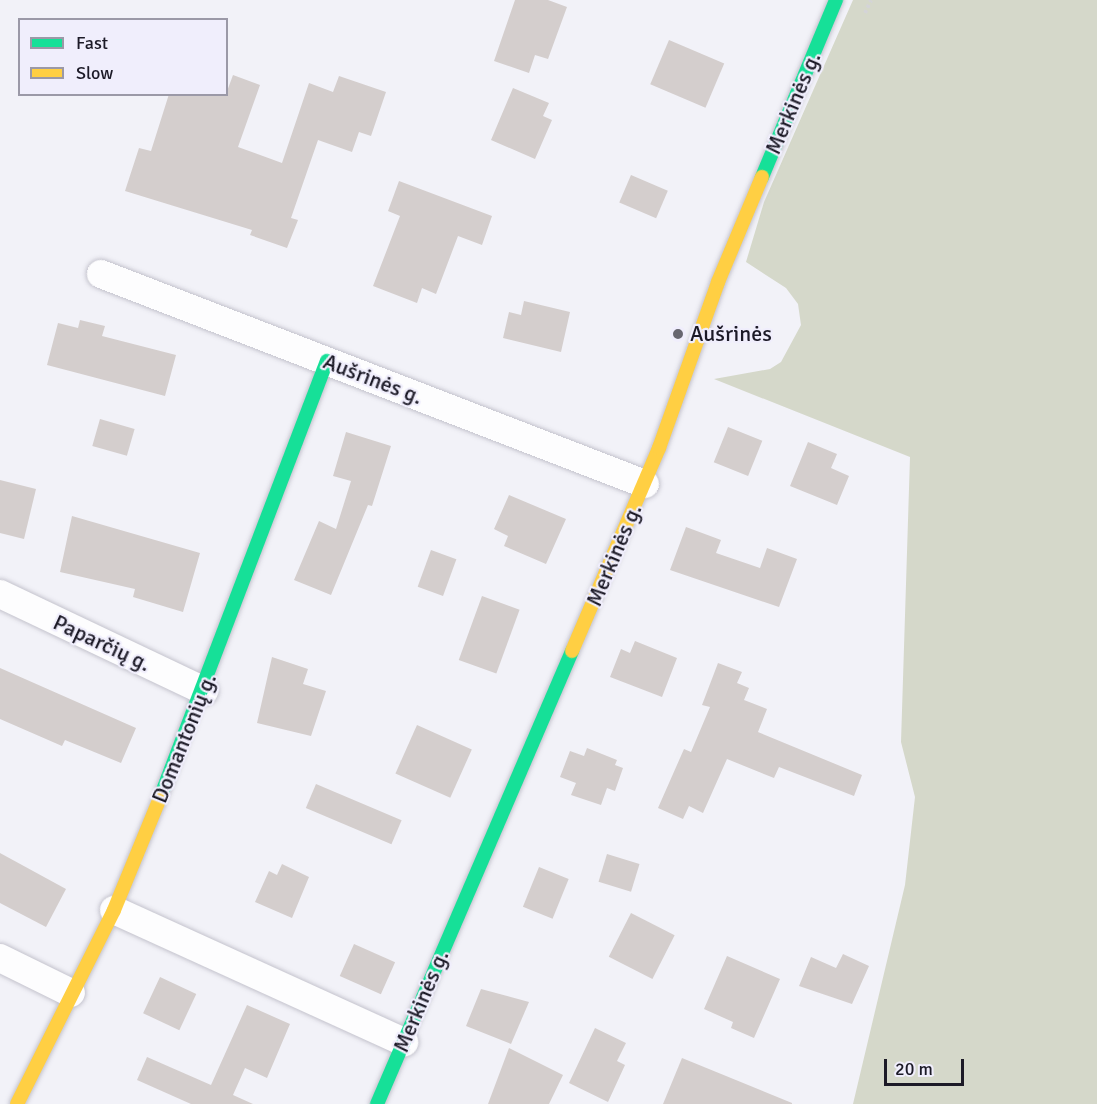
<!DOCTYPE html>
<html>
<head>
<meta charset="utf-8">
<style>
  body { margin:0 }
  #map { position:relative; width:1097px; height:1104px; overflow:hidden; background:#f2f2f8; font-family:Signika,sans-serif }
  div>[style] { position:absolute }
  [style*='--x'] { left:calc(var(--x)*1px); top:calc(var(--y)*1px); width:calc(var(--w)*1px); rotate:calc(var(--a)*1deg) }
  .green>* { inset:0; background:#d5d8ca }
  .building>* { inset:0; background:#d4cecd; transform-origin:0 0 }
  .path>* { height:4px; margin-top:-2px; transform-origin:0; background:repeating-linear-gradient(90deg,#d4d4d7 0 3px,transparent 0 6px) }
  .roads { filter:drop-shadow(0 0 2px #c4c3cd) drop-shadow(0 0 2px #c4c3cd) }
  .street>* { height:28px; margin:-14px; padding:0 14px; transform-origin:14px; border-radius:14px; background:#fdfdfe }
  .fast>* { height:14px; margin:-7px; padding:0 7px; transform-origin:7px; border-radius:7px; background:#16e098 }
  .slow>* { height:14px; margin:-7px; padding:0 7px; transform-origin:7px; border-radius:7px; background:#ffcf43 }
  .dots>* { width:16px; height:16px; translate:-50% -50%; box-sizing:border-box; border:3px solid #f0eefc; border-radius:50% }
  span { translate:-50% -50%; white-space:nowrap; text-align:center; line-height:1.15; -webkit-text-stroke:4.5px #f0eefc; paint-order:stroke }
  .street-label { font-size:22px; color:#1c1a27 }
  .poi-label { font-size:22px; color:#1c1a27 }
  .left { translate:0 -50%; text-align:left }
  .legend { position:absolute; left:18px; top:18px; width:210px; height:78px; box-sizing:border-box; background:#f0eefc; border:2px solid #9b99a7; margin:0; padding:8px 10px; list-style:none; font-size:18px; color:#1c1a27 }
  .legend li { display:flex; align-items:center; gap:12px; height:30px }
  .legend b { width:30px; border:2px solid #9b99a7 }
  .scale { position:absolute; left:884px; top:1059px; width:80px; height:27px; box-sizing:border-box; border:3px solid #1c1a27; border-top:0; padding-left:8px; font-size:18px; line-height:21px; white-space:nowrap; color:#1c1a27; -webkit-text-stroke:4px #f0eefc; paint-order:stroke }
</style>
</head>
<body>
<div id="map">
  <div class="green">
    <div style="clip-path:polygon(853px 0,1097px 0,1097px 1104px,853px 1104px,905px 885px,915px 797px,901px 742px,910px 457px,714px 379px,770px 369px,781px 362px,801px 325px,798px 304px,786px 288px,746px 262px,764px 202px)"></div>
  </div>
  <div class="building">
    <div style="clip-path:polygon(515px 0,548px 0,567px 7px,548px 59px,535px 55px,529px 73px,494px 61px)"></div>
    <div style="left:669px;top:40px;width:60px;height:48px;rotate:23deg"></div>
    <div style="clip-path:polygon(233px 75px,260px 85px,238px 147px,282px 163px,309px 83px,333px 92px,339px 76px,386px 92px,371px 136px,359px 132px,352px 152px,318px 140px,291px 218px,298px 220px,287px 248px,250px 235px,252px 230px,125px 191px,139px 148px,151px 151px,169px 94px,226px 94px)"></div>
    <div style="clip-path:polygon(513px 88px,549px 103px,543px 116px,552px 120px,535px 159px,491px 140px)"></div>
    <div style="left:631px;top:175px;width:40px;height:30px;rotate:23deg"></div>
    <div style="clip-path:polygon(399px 181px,492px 216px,482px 245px,458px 236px,436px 294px,422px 288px,417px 303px,373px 286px,400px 216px,388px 211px)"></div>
    <div style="clip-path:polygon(524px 301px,570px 312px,561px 352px,503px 338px,509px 312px,521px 315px)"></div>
    <div style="clip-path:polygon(80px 320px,105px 326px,102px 336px,176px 355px,165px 396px,47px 365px,58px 323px,78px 328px)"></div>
    <div style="left:100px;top:419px;width:36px;height:28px;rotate:16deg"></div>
    <div style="left:728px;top:427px;width:37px;height:38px;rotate:22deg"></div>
    <div style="clip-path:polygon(346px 432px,391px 446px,372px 506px,368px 505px,331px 595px,294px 580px,319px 521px,336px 529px,351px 481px,333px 476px)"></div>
    <div style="clip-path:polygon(808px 442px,837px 454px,831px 468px,849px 476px,837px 505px,790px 486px)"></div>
    <div style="clip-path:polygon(0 480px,36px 489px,24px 539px,0 533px)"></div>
    <div style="clip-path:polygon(509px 495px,566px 519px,546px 564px,504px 546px,508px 536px,494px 529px)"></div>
    <div style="clip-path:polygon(72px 516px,200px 553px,183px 612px,133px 597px,135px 589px,60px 572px)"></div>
    <div style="clip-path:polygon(686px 527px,721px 540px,716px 553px,760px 568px,767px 548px,797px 559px,779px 607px,670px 570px)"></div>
    <div style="left:431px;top:550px;width:27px;height:39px;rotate:20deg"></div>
    <div style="left:482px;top:596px;width:40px;height:68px;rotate:20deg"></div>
    <div style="clip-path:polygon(635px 641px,677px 658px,662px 697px,610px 677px,621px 649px,630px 653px)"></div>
    <div style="clip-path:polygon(272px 657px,308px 669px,303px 684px,326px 691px,311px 736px,257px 723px)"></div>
    <div style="clip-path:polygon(718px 663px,742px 672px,737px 683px,749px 688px,744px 700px,767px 709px,758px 732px,862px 775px,854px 796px,779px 767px,774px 778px,727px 759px,703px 813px,689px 806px,683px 819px,658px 808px,684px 749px,691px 752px,710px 707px,702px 705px)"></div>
    <div style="clip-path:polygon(0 668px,136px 728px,121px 763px,65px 740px,62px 746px,0 719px)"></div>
    <div style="left:417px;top:725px;width:60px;height:53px;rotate:24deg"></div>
    <div style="clip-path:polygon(587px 748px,617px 760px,615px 765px,623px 768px,615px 791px,607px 788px,601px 805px,571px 795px,576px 783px,560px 777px,570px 751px,584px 756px)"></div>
    <div style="left:316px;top:784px;width:93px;height:26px;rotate:23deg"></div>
    <div style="clip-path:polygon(0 853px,66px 889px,46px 927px,0 903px)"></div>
    <div style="left:607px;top:854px;width:34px;height:29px;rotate:17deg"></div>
    <div style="clip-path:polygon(282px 864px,309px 877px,292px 918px,255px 902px,269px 871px,277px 875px)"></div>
    <div style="left:539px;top:867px;width:32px;height:43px;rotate:22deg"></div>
    <div style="left:631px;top:913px;width:49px;height:49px;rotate:27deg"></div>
    <div style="left:354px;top:944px;width:45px;height:35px;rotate:24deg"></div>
    <div style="clip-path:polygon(843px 954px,869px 966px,852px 1004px,799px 986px,811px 957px,836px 968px)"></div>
    <div style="clip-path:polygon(727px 956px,780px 979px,754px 1038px,731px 1028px,733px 1022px,704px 1009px)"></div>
    <div style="left:160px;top:977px;width:40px;height:40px;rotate:25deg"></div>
    <div style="clip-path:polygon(481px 989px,529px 1002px,511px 1044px,466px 1026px)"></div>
    <div style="clip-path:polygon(247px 1005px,290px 1024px,267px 1078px,245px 1068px,233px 1095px,253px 1104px,191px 1104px,137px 1080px,147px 1057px,211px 1085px)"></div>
    <div style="clip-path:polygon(595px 1028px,626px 1043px,617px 1061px,625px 1065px,608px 1102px,569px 1083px)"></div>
    <div style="clip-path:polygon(509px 1048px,563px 1075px,549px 1104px,488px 1104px)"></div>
    <div style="clip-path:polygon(682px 1058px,792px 1103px,792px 1104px,663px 1104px)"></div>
  </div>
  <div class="path">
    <div style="--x:865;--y:13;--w:14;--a:-65"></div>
  </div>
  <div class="roads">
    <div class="street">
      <div style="--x:101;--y:274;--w:583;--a:21.11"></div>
      <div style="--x:0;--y:594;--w:226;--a:25.4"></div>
      <div style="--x:114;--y:910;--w:319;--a:24.5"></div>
      <div style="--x:0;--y:958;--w:79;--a:26.2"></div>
    </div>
    <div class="fast">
      <div style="--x:762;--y:177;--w:192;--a:-67.3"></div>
      <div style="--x:160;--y:798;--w:468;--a:-69.1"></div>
      <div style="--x:377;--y:1104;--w:493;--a:-66.7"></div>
    </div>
    <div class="slow">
      <div style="--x:572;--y:651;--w:221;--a:-66.8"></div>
      <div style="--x:659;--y:448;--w:176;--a:-70.4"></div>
      <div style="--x:718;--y:282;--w:114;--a:-67.3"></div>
      <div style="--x:17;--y:1104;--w:217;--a:-63.4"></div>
      <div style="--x:114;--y:910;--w:121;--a:-67.7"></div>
    </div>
  </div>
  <div class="dots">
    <div style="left:678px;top:334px;background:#676670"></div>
  </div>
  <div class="street-label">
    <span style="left:793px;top:103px;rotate:-67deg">Merkinės g.</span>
    <span style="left:373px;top:379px;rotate:21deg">Aušrinės g.</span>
    <span style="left:614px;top:555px;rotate:-67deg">Merkinės g.</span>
    <span style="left:102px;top:643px;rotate:25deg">Paparčių g.</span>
    <span style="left:184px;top:738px;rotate:-68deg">Domantonių g.</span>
    <span style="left:421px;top:1001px;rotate:-67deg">Merkinės g.</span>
  </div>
  <div class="poi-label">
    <span class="left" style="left:690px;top:334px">Aušrinės</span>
  </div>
  <ul class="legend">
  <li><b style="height:8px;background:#16e098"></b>Fast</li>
  <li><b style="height:8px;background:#ffcf43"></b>Slow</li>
  </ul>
  <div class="scale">20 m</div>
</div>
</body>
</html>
